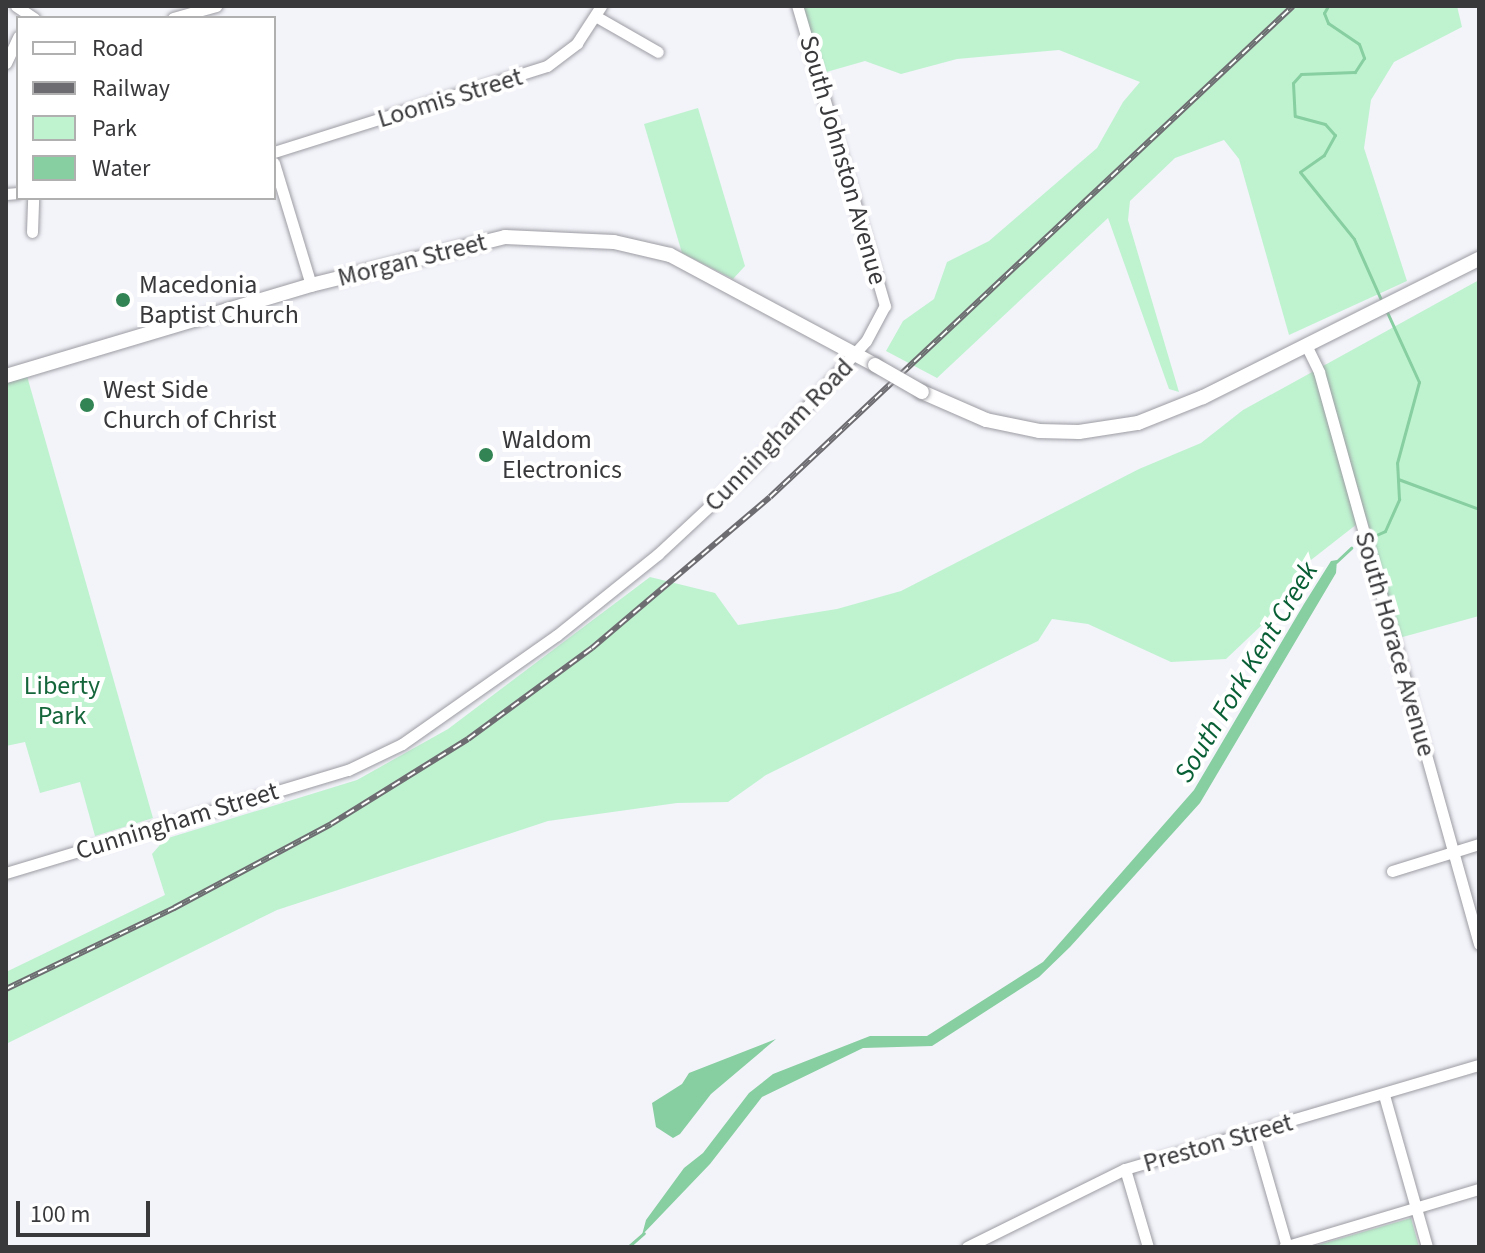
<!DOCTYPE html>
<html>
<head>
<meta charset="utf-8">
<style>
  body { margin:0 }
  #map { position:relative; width:1485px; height:1253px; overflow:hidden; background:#f3f3fa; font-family:"Source Sans 3",sans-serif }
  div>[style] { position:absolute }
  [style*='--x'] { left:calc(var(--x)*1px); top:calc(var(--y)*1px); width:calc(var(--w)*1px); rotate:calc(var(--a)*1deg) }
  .green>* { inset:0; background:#bff3d0 }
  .water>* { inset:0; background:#87cea0 }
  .stream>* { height:3px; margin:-1.5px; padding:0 1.5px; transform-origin:1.5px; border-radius:1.5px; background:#87cea0 }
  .roads { filter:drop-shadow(0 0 2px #9c9ca3) drop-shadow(0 0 2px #9c9ca3) }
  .minor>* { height:11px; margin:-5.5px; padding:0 5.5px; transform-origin:5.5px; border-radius:5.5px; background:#fff }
  .major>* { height:14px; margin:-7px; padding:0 7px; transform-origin:7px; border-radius:7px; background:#fff }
  .rail>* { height:6px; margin-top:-3px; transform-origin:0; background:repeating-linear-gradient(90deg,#fff 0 9px,#6d6d71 0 18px); box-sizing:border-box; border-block:2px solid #6d6d71 }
  .bridges { filter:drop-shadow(0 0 2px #9c9ca3) drop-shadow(0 0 2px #9c9ca3) }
  .major-bridge>* { height:14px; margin:-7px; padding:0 7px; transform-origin:7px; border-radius:7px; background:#fff }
  .dots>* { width:22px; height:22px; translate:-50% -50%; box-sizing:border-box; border:4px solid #fff; border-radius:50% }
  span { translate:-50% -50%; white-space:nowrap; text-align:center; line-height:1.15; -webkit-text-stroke:8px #fff; paint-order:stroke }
  .street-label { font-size:26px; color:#39393c }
  .poi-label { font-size:26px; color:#39393c }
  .left { translate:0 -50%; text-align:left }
  .park-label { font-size:26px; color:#16663c }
  .water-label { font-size:28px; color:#095f35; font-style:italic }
  .frame { position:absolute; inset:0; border:8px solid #39393c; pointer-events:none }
  .legend { position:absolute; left:16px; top:16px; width:260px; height:184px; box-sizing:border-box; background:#fff; border:2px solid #b0b0b1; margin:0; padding:10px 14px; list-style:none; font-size:24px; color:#39393c }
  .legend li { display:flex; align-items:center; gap:16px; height:40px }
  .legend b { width:40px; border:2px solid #b0b0b1 }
  .scale { position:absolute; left:16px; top:1201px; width:134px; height:36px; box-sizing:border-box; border:4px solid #39393c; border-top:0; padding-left:10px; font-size:24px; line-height:28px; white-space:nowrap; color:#39393c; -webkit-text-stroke:6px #fff; paint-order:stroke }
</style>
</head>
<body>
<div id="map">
  <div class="green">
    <div style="clip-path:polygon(803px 6px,1457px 6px,1462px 27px,1394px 62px,1371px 100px,1364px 148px,1407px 281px,1289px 335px,1239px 159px,1224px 140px,1175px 158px,1130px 201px,1128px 220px,1179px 392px,1169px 389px,1108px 218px,937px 378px,886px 351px,903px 321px,934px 299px,947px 262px,989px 241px,1097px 148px,1123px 102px,1140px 82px,1059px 50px,957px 59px,901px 74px,865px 61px,823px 73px)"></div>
    <div style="clip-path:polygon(698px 108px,745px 266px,733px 279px,682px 253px,644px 124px)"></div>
    <div style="clip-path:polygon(1479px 280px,1479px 616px,1399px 638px,1366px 517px,1302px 567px,1264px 623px,1226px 659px,1171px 662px,1088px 624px,1052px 619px,1038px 641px,766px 775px,728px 802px,677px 803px,548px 821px,277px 910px,6px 1044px,6px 972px,165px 895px,152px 854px,165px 839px,357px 780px,448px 729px,650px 577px,715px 593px,738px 625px,837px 609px,901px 591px,1139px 469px,1201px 443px,1243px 410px)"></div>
    <div style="clip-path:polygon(27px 376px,153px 818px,95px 836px,80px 782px,40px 793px,25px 742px,6px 746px,6px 382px)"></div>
    <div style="clip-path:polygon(1411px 1218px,1419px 1247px,1311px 1247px)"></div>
  </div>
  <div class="water">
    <div style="clip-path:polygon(1337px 560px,1336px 573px,1200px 803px,1070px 947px,1039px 977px,932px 1046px,863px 1048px,762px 1097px,710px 1164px,642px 1235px,646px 1220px,684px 1168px,703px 1153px,749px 1093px,773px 1074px,870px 1036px,927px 1036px,1043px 962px,1194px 790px,1304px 604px,1331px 561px)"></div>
    <div style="clip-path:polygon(776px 1039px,711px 1094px,680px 1134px,673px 1138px,656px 1127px,652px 1103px,682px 1084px,689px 1073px)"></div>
  </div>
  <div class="stream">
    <div style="--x:1328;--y:6;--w:8;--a:120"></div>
    <div style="--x:1324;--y:13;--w:11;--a:68"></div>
    <div style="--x:1328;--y:23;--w:37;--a:34"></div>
    <div style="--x:1359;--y:44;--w:15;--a:70"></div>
    <div style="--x:1364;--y:58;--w:17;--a:123"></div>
    <div style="--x:1355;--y:72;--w:54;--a:177.9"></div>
    <div style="--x:1301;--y:74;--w:12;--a:132"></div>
    <div style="--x:1293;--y:83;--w:33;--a:87"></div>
    <div style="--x:1295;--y:116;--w:31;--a:15"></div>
    <div style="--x:1325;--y:124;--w:15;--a:48"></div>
    <div style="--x:1335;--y:135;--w:23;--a:119"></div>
    <div style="--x:1324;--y:155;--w:29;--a:145"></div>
    <div style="--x:1300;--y:172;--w:86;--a:51.1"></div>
    <div style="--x:1354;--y:239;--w:71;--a:66"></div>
    <div style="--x:1398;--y:479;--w:86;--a:20.3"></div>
    <div style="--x:1374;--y:536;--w:12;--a:-24"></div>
    <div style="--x:1385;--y:531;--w:35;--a:-66"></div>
    <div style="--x:1399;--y:499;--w:36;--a:-93"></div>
    <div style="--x:1397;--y:463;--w:84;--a:-74.8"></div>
    <div style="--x:1419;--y:382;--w:79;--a:-114.6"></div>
    <div style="--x:1336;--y:562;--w:21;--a:-43"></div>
    <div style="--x:628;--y:1247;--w:21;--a:-41"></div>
  </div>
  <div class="roads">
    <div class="minor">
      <div style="--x:16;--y:6;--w:22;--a:34"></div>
      <div style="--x:597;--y:17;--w:70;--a:29.8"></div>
      <div style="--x:173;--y:18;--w:45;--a:-15.6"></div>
      <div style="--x:6;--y:63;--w:29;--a:-65"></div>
      <div style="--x:274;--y:152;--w:286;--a:-17.5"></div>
      <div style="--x:547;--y:66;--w:38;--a:-37"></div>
      <div style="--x:577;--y:43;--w:44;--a:-57"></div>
      <div style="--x:274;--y:163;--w:127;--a:73.1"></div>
      <div style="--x:6;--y:194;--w:12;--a:-5"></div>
      <div style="--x:32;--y:232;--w:34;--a:-88"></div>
      <div style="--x:1306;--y:345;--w:30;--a:64"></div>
      <div style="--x:1319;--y:372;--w:594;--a:74.37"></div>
      <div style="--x:1392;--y:871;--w:91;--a:-17.2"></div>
      <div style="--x:6;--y:873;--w:357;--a:-16.8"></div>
      <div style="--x:348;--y:770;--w:60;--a:-25.7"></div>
      <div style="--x:402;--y:744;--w:189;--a:-35.1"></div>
      <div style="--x:557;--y:635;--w:129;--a:-38.7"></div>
      <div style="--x:658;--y:554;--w:134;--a:-42.9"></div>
      <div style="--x:756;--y:463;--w:164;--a:-48"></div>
      <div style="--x:866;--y:341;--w:40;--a:-62"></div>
      <div style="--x:885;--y:306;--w:313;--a:-106.3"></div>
      <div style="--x:1384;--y:1095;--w:158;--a:74.2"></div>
      <div style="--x:1254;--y:1133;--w:119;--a:73.9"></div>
      <div style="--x:1125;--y:1169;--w:81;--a:73.6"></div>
      <div style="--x:967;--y:1247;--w:176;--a:-26.3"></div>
      <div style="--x:1125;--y:1169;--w:369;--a:-16.4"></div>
      <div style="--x:1284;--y:1247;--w:203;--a:-16.6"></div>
    </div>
    <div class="major">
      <div style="--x:6;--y:376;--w:318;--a:-16.6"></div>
      <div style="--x:311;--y:285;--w:200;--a:-13.9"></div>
      <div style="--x:505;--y:237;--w:109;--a:2.6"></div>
      <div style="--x:614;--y:242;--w:57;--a:13.1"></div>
      <div style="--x:670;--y:255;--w:233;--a:28.2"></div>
      <div style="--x:922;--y:392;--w:70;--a:23.6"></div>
      <div style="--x:986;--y:420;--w:54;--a:11.7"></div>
      <div style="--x:1039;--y:431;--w:40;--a:1.4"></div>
      <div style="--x:1079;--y:432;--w:60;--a:-8.7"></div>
      <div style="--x:1138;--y:423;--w:70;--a:-21.8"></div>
      <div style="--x:1203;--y:397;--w:309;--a:-26.6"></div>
    </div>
  </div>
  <div class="rail">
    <div style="--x:6;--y:989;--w:187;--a:-25.7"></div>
    <div style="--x:174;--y:908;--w:178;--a:-28.1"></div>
    <div style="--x:331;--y:824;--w:161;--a:-31.8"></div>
    <div style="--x:468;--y:739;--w:154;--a:-36.3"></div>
    <div style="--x:592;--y:648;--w:233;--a:-40.3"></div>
    <div style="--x:770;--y:497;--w:717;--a:-43.19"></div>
  </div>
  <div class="bridges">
    <div class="major-bridge">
      <div style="--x:875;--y:365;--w:54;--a:29.9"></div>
    </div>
  </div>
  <div class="dots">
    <div style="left:123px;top:300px;background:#328455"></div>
    <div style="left:87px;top:405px;background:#328455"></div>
    <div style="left:486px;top:455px;background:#328455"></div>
  </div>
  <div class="street-label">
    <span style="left:450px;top:98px;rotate:-17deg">Loomis Street</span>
    <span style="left:843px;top:160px;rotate:74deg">South Johnston Avenue</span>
    <span style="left:412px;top:260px;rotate:-14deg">Morgan Street</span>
    <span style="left:779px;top:435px;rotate:-46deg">Cunningham Road</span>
    <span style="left:1395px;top:644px;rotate:74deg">South Horace Avenue</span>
    <span style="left:177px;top:821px;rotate:-17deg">Cunningham Street</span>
    <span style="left:1218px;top:1143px;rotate:-16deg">Preston Street</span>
  </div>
  <div class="poi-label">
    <span class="left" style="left:139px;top:300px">Macedonia<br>Baptist Church</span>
    <span class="left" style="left:103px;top:405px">West Side<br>Church of Christ</span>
    <span class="left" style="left:502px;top:455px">Waldom<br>Electronics</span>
  </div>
  <div class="park-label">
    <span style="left:62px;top:701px">Liberty<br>Park</span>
  </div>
  <div class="water-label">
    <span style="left:1246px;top:672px;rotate:-59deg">South Fork Kent Creek</span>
  </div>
  <div class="frame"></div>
  <ul class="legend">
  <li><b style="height:10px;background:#fff"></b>Road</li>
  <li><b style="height:10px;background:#6d6d71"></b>Railway</li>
  <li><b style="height:22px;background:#bff3d0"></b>Park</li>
  <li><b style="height:22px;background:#87cea0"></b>Water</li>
  </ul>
  <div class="scale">100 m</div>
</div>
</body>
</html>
